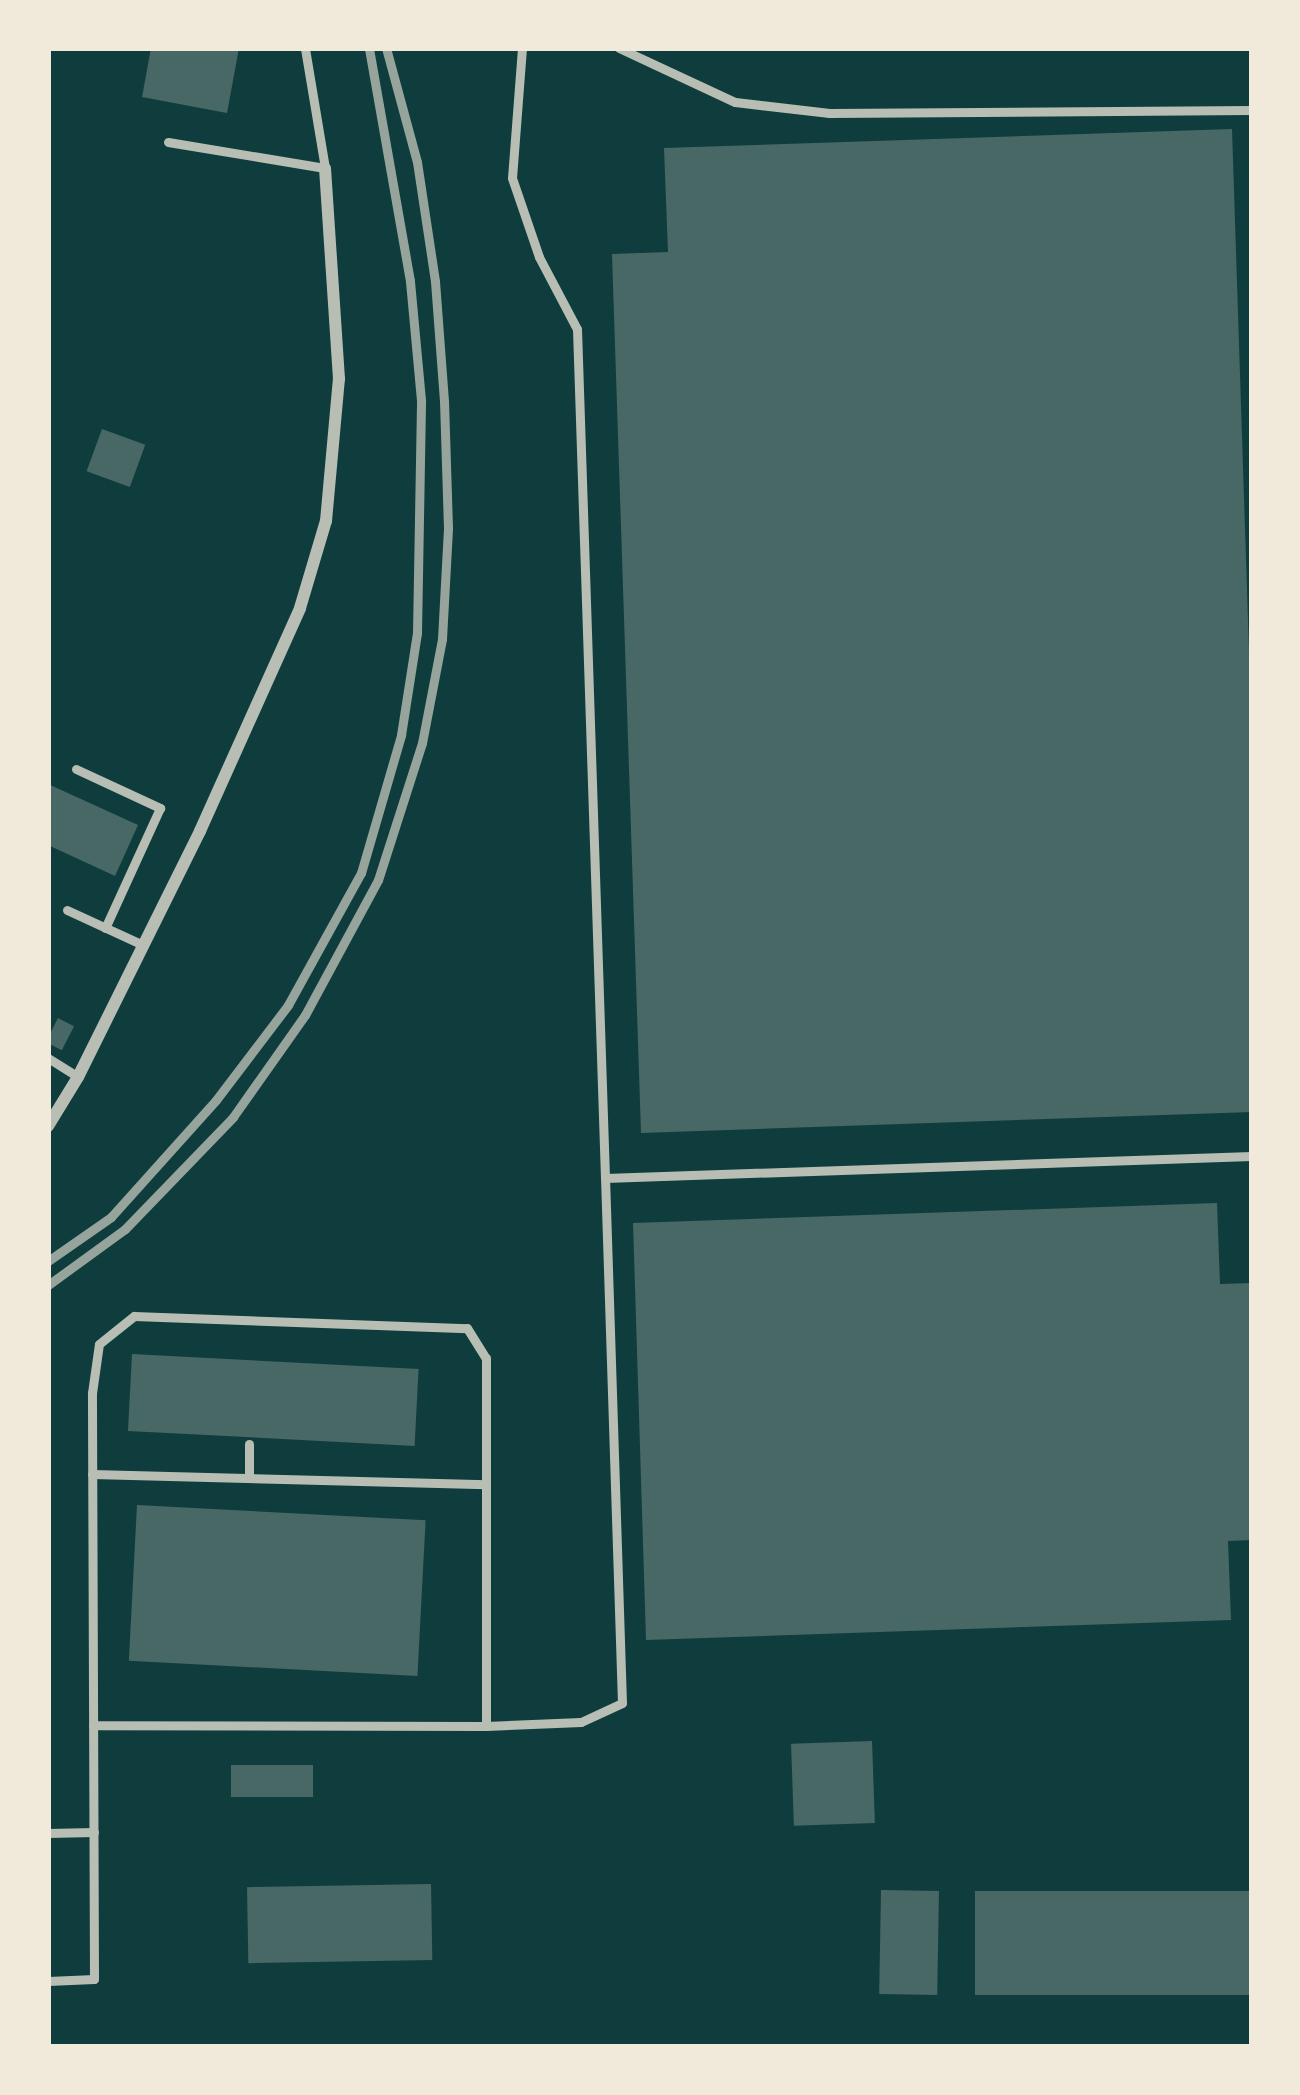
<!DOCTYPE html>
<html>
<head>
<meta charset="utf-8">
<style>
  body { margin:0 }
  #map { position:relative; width:1300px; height:2095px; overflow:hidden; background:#0f3d3e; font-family:"Sofia Sans Condensed",sans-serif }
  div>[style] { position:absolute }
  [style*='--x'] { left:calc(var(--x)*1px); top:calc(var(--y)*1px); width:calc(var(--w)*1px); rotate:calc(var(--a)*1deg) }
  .building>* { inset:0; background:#486865; transform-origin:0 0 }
  .service>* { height:9px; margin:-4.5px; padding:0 4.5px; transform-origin:4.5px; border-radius:4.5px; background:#b8beb3 }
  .minor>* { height:12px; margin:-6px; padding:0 6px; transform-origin:6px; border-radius:6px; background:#b8beb3 }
  .rail>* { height:9px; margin:-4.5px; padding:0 4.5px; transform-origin:4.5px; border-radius:4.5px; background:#97a49c }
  span { translate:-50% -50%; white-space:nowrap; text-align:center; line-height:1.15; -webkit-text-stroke:10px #f1e9da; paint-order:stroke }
  .frame { position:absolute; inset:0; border:51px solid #f1e9da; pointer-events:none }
</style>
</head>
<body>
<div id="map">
  <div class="building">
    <div style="clip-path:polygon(151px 48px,239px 48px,227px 113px,142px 97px)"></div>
    <div style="clip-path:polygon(1232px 129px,1252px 743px,1252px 1112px,641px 1133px,612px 254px,668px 252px,664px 148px)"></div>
    <div style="left:102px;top:429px;width:46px;height:45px;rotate:20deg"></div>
    <div style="clip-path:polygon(48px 784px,138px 825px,115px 876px,48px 845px)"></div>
    <div style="left:58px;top:1018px;width:18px;height:27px;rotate:27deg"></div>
    <div style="clip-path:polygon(1217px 1203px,1220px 1284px,1252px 1283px,1252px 1540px,1228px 1541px,1231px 1620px,646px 1640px,633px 1223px)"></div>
    <div style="left:132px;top:1354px;width:287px;height:77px;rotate:3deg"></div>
    <div style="left:137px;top:1505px;width:289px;height:156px;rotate:3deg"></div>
    <div style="left:872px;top:1741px;width:82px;height:81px;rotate:88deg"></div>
    <div style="left:313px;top:1765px;width:32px;height:82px;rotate:90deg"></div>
    <div style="left:431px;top:1884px;width:76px;height:184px;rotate:89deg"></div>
    <div style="left:881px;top:1890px;width:58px;height:104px;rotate:1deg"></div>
    <div style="left:975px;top:1891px;width:277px;height:104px"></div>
  </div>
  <div class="service">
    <div style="--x:522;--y:48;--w:130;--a:94.4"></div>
    <div style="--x:512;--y:178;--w:83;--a:71.1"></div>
    <div style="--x:539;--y:257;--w:81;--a:62.2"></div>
    <div style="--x:577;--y:329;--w:849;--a:88.11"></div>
    <div style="--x:605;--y:1178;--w:647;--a:-1.95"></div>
    <div style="--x:619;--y:48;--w:128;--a:25"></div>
    <div style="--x:735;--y:102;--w:95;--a:6.7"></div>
    <div style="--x:829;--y:113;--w:423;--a:-0.4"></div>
    <div style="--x:168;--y:142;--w:159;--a:9.4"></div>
    <div style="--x:325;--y:168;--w:122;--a:-99.5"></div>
    <div style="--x:76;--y:769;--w:93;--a:24.9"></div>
    <div style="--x:160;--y:808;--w:132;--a:114.6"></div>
    <div style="--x:67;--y:910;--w:84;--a:24.7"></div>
    <div style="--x:48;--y:1058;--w:36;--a:32"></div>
    <div style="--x:249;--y:1444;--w:34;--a:90"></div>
    <div style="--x:92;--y:1474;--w:394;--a:1.5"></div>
    <div style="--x:486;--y:1726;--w:95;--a:-2.4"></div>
    <div style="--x:581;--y:1722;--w:45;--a:-24.9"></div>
    <div style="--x:622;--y:1703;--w:525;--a:-91.85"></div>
    <div style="--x:48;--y:1833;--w:46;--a:-1.2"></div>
    <div style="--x:48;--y:1981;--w:46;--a:-2.5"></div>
    <div style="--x:94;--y:1979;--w:586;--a:-90.2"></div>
    <div style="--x:92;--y:1393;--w:49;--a:-81.9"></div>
    <div style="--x:99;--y:1344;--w:45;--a:-38.7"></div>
    <div style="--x:134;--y:1316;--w:333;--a:2.1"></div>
    <div style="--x:467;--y:1328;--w:36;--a:58"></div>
    <div style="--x:486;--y:1358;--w:368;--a:90"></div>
    <div style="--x:486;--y:1726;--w:393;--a:-179.9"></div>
  </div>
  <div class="minor">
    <div style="--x:48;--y:1126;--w:57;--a:-58.5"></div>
    <div style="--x:78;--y:1077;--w:275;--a:-63.6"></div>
    <div style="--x:200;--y:831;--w:244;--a:-65.8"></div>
    <div style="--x:300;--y:608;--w:91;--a:-73.4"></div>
    <div style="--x:326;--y:521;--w:143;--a:-84.8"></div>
    <div style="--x:339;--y:379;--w:211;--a:-93.8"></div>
  </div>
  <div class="rail">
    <div style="--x:48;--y:1261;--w:77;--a:-34.9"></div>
    <div style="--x:111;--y:1217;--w:157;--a:-48.1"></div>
    <div style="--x:216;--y:1100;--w:119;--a:-52.8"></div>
    <div style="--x:288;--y:1005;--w:151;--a:-61.1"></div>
    <div style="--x:361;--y:873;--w:144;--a:-73.8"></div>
    <div style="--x:401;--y:735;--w:103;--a:-81.1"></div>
    <div style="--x:417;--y:633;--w:233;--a:-89"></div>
    <div style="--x:421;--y:400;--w:120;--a:-95.3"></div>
    <div style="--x:410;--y:281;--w:237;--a:-100"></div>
    <div style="--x:48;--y:1285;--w:95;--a:-36"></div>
    <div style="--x:125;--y:1229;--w:156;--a:-46"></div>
    <div style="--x:233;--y:1117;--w:125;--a:-54.8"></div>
    <div style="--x:305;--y:1015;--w:153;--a:-61.6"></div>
    <div style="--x:378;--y:880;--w:144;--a:-72.2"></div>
    <div style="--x:422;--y:743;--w:106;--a:-79.1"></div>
    <div style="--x:442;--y:639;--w:111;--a:-86.9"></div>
    <div style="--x:448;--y:528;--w:127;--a:-91.8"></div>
    <div style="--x:444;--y:401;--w:120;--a:-94.3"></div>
    <div style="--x:435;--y:281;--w:120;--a:-98.6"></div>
    <div style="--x:417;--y:162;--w:118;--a:-105.2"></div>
  </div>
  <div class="frame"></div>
</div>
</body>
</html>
